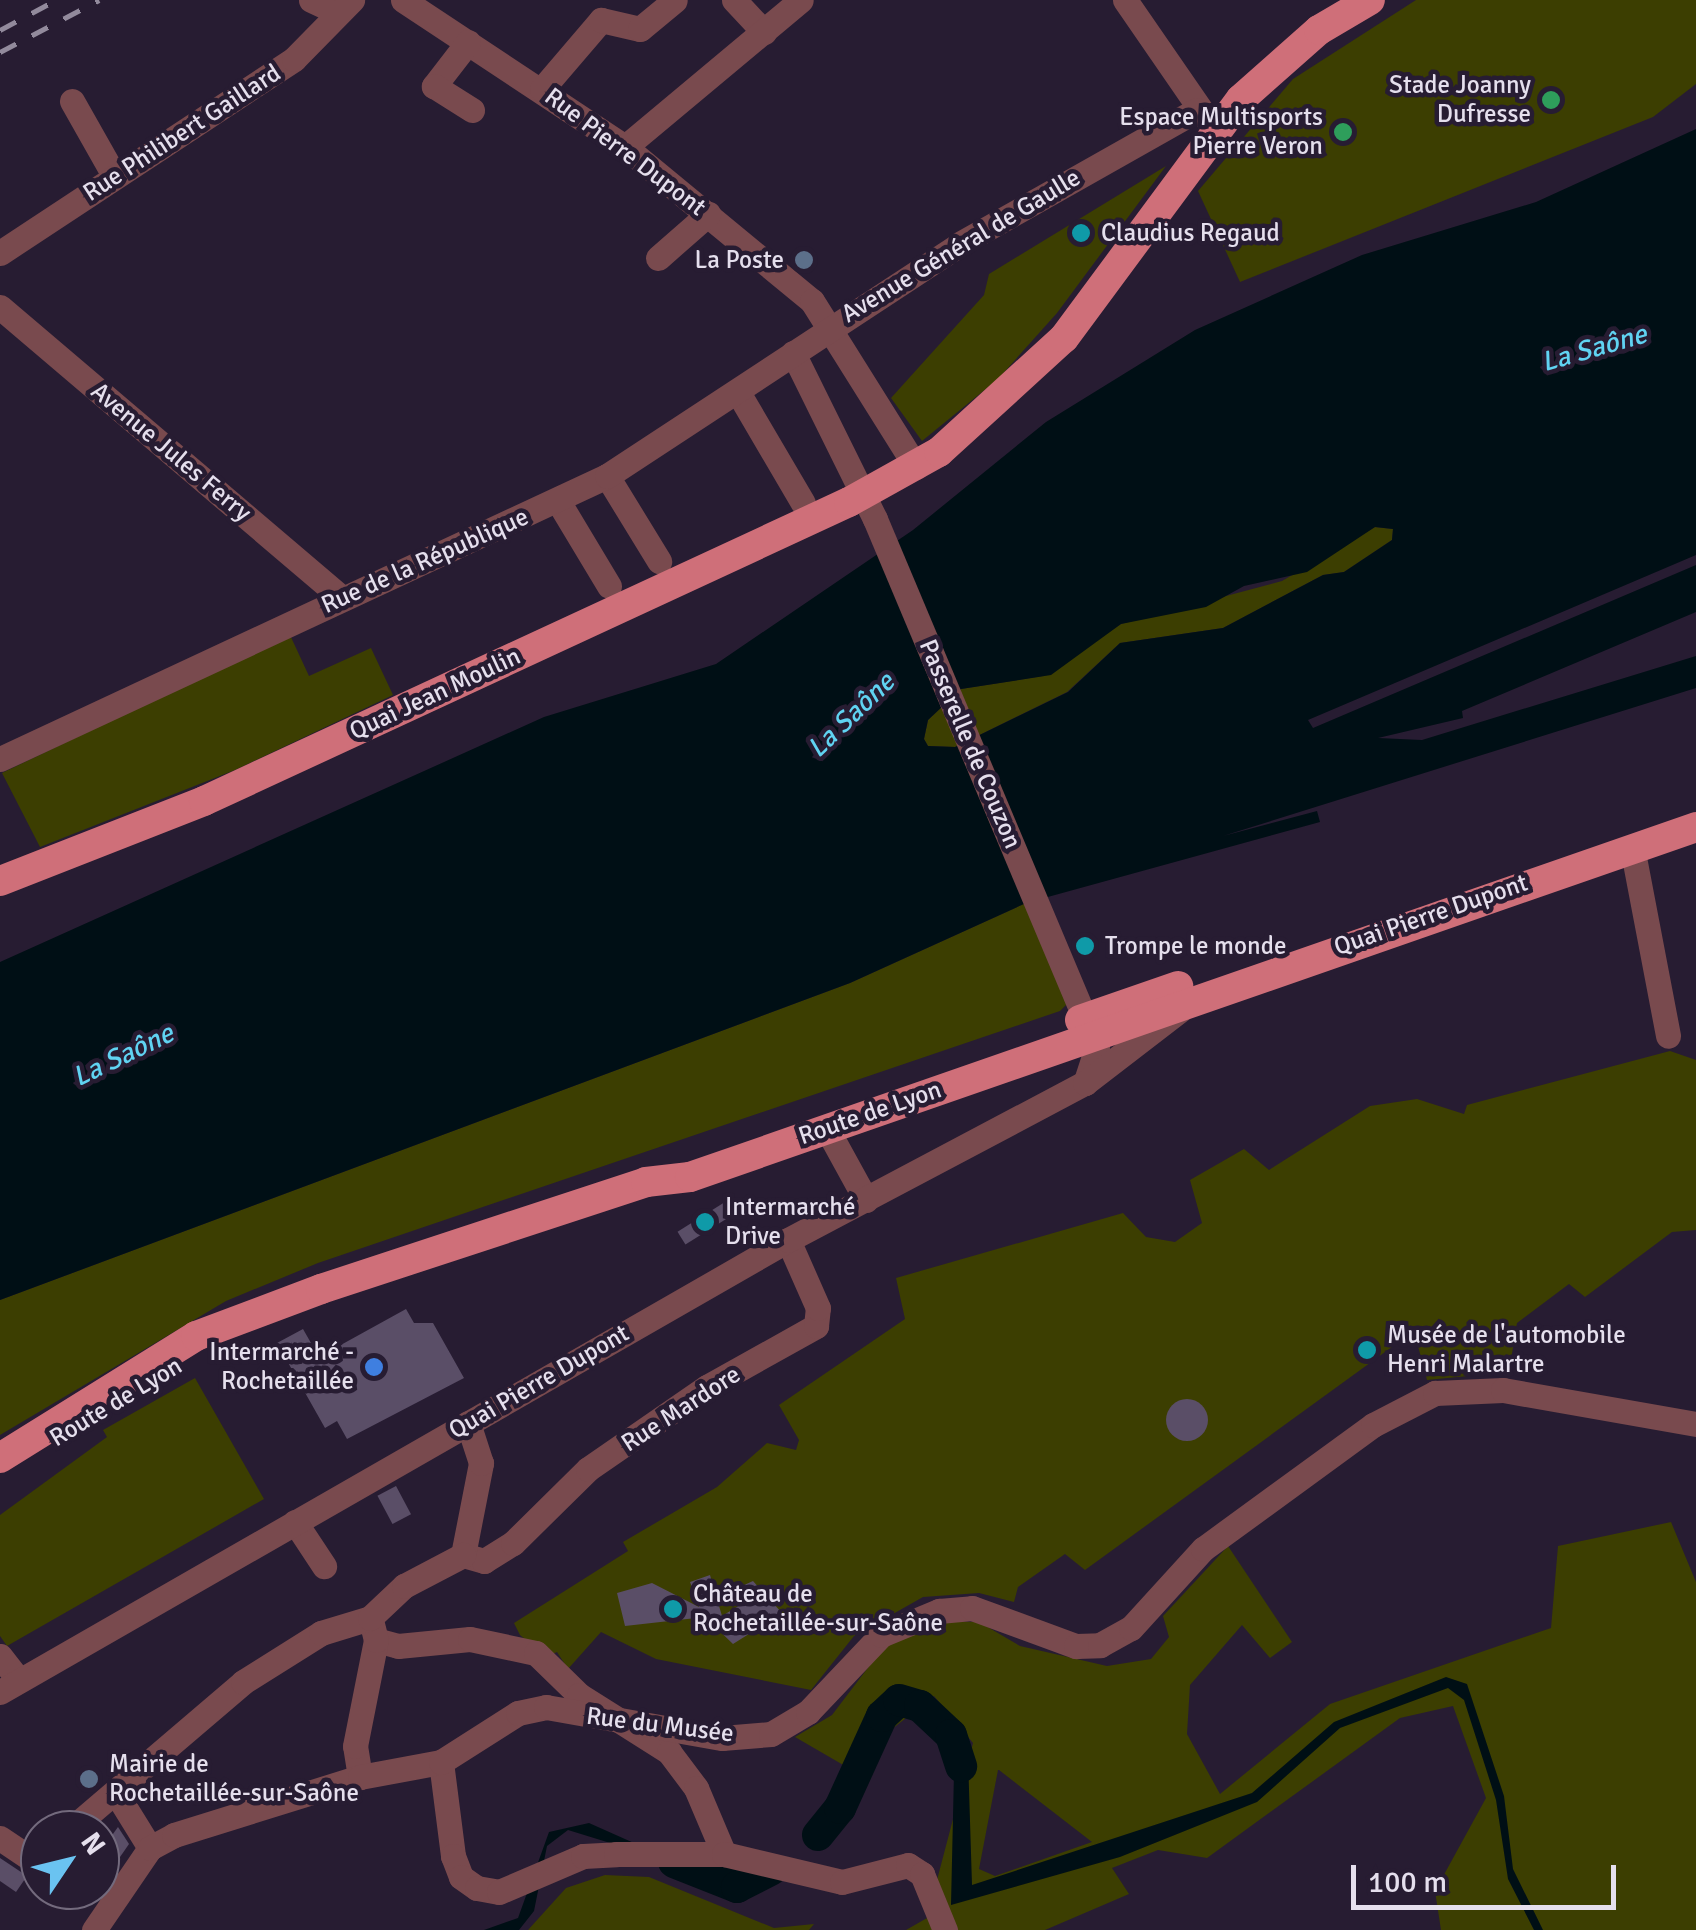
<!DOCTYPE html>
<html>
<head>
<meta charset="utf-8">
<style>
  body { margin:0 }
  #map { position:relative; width:1696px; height:1930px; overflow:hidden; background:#271c32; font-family:Signika,sans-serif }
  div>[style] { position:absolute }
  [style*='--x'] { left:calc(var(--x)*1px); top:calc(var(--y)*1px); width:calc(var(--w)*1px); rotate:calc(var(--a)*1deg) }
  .green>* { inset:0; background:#3c3e01 }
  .water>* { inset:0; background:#000f15 }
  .river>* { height:32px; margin:-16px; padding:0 16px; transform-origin:16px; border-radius:16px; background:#000f15 }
  .building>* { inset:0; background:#5a4e67; transform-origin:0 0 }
  .round { border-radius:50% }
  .minor>* { height:25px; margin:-12.5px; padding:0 12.5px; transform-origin:12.5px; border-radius:12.5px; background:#794a4e }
  .major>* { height:30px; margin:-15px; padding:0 15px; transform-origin:15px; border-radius:15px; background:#cf6f79 }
  .rail>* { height:5px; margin-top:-2.5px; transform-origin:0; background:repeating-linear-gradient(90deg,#928a9c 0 18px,transparent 0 36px) }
  .dots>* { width:28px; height:28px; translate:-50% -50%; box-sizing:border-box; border:5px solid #271c32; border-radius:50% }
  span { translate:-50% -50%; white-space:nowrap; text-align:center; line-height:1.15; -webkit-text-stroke:9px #271c32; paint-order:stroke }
  .poi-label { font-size:25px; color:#e5dfed }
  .right { translate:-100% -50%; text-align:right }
  .left { translate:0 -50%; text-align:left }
  .street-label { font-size:25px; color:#e5dfed }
  .water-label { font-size:28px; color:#60d3f2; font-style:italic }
  .north { position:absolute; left:20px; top:1810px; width:100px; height:100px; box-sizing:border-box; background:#271c32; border:2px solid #736a7d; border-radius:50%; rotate:55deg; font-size:28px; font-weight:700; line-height:40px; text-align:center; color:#e5dfed }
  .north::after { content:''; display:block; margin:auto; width:35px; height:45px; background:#6ac3f1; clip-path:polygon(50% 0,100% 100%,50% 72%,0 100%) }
  .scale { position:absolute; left:1351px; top:1865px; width:265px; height:45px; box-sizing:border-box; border:5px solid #e5dfed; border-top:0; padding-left:12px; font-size:30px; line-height:35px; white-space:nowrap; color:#e5dfed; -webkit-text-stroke:8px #271c32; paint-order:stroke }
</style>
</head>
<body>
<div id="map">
  <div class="green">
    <div style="clip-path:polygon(1416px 0,1696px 0,1696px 84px,1653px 117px,1240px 282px,1198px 191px,1293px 79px)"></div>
    <div style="clip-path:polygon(1166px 166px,1057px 313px,998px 379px,922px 441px,891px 398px,984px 295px,989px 274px)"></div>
    <div style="clip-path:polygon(1375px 527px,1393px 529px,1392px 540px,1344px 572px,1323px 575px,1223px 628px,1120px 643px,1067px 692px,955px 747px,928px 746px,924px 739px,928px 720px,961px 689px,1043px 676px,1121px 624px,1282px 581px)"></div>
    <div style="clip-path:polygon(290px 635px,309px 676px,371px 648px,393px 695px,235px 770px,40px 847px,2px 773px)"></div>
    <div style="clip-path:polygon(1026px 903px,1070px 1001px,1060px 1011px,318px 1263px,226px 1301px,0 1435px,0 1300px,850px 983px)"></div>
    <div style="clip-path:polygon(1670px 1051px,1696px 1060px,1696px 1230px,1672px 1232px,1585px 1297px,1569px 1284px,1517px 1323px,1509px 1372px,1427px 1380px,1414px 1331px,1085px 1570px,1065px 1554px,1018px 1587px,1014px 1602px,979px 1593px,923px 1597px,854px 1636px,811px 1690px,656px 1659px,601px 1632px,568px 1669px,557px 1652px,546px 1657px,520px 1635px,514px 1623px,628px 1551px,623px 1542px,717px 1487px,767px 1443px,796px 1450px,799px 1440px,779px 1405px,905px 1319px,896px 1278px,1123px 1213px,1146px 1237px,1175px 1242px,1202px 1223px,1190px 1180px,1244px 1149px,1269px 1170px,1370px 1106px,1417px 1099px,1464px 1114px,1467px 1105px)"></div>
    <div style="clip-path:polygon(195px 1378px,264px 1499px,7px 1646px,0 1636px,0 1515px,107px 1437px,103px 1430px)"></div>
    <div style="clip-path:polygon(evenodd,1671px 1522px,1696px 1582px,1696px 1930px,1441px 1930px,1435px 1891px,1486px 1798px,1453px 1706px,1400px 1718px,1207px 1858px,1158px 1850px,1112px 1868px,1129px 1894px,1045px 1930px,906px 1930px,927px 1918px,973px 1743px,934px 1696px,845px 1766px,795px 1737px,832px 1715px,883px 1648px,931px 1621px,979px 1622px,1020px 1646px,1107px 1666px,1151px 1659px,1169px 1637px,1163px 1616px,1228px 1546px,1292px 1642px,1270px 1658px,1242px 1625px,1190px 1685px,1187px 1734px,1220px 1794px,1330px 1704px,1551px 1628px,1558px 1546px,1671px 1522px,998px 1770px,999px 1770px,1092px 1842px,995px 1876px,979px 1869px,998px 1770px)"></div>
    <div style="clip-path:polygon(605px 1875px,649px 1877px,774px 1928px,814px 1924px,809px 1930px,528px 1930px,566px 1888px)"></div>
  </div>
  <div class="water">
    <div style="clip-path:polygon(evenodd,1696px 129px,1696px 555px,1308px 720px,1313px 728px,1696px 565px,1696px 612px,1462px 711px,1463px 718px,1378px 738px,1422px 740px,1696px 656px,1696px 688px,1223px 836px,1317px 811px,1320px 822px,1026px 903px,850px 983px,0 1300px,0 962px,544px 717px,716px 664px,913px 530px,1046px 422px,1195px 330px,1362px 255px,1536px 202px,1696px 129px,1375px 527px,1393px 529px,1392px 540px,1344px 572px,1323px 575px,1223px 628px,1120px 643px,1068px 692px,955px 747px,928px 746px,924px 739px,928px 720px,961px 689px,1051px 675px,1121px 624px,1206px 607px,1244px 586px,1307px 572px,1375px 527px)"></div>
    <div style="clip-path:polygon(1446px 1677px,1467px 1684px,1504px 1796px,1513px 1869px,1543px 1930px,1534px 1930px,1508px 1879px,1496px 1800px,1464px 1700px,1448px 1688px,1340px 1728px,1257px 1802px,1120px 1857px,951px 1905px,954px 1772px,939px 1729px,950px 1720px,968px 1757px,972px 1885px,1252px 1793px,1334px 1722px)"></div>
    <div style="clip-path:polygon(911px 1691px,941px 1711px,928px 1720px,893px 1715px,847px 1782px,877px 1715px)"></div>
    <div style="clip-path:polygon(589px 1823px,717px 1880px,701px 1883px,662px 1859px,568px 1830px,547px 1846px,534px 1911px,519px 1930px,484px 1930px,518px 1918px,549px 1832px)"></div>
  </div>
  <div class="river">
    <div style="--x:818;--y:1835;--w:35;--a:-51"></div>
    <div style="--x:840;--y:1808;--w:101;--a:-65.5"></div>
    <div style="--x:882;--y:1716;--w:23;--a:-43"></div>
    <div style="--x:899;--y:1700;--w:22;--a:16"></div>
    <div style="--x:920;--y:1706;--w:42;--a:43.1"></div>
    <div style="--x:951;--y:1735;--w:33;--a:72"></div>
    <div style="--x:674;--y:1862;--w:68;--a:21.6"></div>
    <div style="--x:737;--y:1887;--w:38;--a:-27"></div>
  </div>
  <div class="building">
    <div style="left:725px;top:1202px;width:15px;height:56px;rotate:58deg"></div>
    <div style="clip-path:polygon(406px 1309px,414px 1323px,433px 1323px,464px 1378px,347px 1439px,337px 1421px,325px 1428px,277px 1343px,303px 1329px,319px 1357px)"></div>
    <div class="round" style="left:1166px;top:1399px;width:42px;height:42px"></div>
    <div style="left:396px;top:1486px;width:32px;height:21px;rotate:62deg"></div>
    <div style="clip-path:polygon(710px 1575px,722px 1616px,745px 1602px,742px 1586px,753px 1581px,782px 1613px,733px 1644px,705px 1617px,625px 1626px,617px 1593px,652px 1583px,699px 1607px,690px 1582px)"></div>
    <div style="clip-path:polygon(118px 1827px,129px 1844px,100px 1886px,100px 1852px)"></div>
    <div style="clip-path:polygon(0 1858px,27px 1876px,16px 1892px,0 1881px)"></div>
  </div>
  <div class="minor">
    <div style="--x:311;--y:0;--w:29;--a:25"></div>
    <div style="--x:403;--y:0;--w:266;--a:33.5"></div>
    <div style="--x:625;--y:147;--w:242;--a:39.5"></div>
    <div style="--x:812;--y:301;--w:196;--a:57.9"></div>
    <div style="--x:734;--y:0;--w:44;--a:46.8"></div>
    <div style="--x:1125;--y:0;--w:145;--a:55.4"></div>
    <div style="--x:468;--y:42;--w:56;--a:127.7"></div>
    <div style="--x:434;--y:86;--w:45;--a:32.3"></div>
    <div style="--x:542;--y:89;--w:91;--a:-49.5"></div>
    <div style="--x:601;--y:20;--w:40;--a:13"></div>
    <div style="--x:640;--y:29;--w:45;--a:-39.6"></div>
    <div style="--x:72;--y:101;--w:87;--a:60.5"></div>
    <div style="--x:625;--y:147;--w:229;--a:-39.9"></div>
    <div style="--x:0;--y:253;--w:352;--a:-33.4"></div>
    <div style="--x:294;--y:59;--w:83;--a:-45.5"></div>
    <div style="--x:658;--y:258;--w:67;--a:-41.3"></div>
    <div style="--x:0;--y:307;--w:449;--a:40.4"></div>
    <div style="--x:793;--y:353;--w:185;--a:63.7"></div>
    <div style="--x:875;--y:519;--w:573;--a:67.2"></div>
    <div style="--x:1097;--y:1047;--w:38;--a:108"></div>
    <div style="--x:739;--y:394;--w:126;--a:59.6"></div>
    <div style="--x:607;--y:476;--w:100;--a:58.5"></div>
    <div style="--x:558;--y:501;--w:99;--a:59"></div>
    <div style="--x:0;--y:759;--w:670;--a:-25"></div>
    <div style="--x:607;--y:476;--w:420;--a:-33.3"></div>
    <div style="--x:958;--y:245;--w:274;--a:-29.5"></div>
    <div style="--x:1633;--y:852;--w:187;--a:79.2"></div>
    <div style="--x:827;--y:1129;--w:81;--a:61.2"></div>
    <div style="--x:295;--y:1522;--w:53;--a:56.6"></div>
    <div style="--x:463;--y:1555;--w:22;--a:16"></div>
    <div style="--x:484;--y:1561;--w:34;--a:-32"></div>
    <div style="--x:513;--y:1543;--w:105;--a:-44.6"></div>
    <div style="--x:588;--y:1469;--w:145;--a:-34.6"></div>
    <div style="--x:707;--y:1387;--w:125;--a:-29.2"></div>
    <div style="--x:816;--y:1326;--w:18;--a:-84"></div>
    <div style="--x:818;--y:1308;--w:74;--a:-113.8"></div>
    <div style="--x:463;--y:1555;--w:94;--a:-78.9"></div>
    <div style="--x:481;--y:1463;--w:42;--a:-108"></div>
    <div style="--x:376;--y:1640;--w:23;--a:15"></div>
    <div style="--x:398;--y:1646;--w:72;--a:-5.6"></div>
    <div style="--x:470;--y:1639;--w:67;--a:12"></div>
    <div style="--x:536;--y:1653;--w:60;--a:44.3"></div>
    <div style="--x:579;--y:1695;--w:107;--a:32.3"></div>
    <div style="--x:669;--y:1752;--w:45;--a:53.1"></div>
    <div style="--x:696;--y:1788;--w:72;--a:67"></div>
    <div style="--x:0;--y:1656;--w:31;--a:52"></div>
    <div style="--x:0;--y:1692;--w:908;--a:-29.84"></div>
    <div style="--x:788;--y:1240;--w:336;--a:-27.9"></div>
    <div style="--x:1085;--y:1083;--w:120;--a:-37.5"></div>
    <div style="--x:441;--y:1762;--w:95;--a:82.7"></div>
    <div style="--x:453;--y:1856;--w:22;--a:69"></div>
    <div style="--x:461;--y:1877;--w:19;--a:35"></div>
    <div style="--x:477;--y:1888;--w:22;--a:10"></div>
    <div style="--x:499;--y:1892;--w:91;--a:-23.2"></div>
    <div style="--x:583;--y:1856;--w:33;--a:-3"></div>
    <div style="--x:616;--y:1854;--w:108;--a:0"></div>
    <div style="--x:724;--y:1854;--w:121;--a:13.3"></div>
    <div style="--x:842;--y:1882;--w:68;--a:-14.4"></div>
    <div style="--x:908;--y:1865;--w:17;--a:33"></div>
    <div style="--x:922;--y:1874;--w:61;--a:67.7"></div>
    <div style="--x:360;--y:1777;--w:31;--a:-99"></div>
    <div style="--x:355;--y:1746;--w:108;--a:-78.8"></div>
    <div style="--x:376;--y:1640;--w:16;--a:-104"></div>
    <div style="--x:116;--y:1793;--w:65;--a:58.3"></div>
    <div style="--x:70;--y:1830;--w:228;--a:-40.5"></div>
    <div style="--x:243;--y:1682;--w:92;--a:-32.1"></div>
    <div style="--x:321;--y:1633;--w:51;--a:-17"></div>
    <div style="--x:370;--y:1618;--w:47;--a:-43.3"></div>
    <div style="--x:404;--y:1586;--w:67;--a:-27.7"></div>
    <div style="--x:0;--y:1838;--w:45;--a:34"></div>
    <div style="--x:37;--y:1863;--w:7;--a:-63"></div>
    <div style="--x:94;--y:1930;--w:99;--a:-55.7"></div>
    <div style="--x:150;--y:1848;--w:27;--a:-28"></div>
    <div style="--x:174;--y:1835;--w:195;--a:-17.3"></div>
    <div style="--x:360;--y:1777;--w:82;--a:-10.5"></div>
    <div style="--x:441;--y:1762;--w:91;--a:-32.5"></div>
    <div style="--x:518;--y:1713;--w:29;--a:-12"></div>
    <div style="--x:546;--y:1707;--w:179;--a:10"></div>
    <div style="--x:722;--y:1738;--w:49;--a:-4.7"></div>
    <div style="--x:771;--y:1734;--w:43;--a:-30.7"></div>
    <div style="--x:808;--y:1712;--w:106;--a:-46.5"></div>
    <div style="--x:881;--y:1635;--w:63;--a:-22.5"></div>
    <div style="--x:939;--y:1611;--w:33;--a:-5"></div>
    <div style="--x:972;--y:1608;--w:111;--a:20.1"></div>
    <div style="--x:1076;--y:1646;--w:24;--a:-2"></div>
    <div style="--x:1100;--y:1645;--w:35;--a:-29"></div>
    <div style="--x:1131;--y:1628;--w:107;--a:-47.7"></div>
    <div style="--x:1203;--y:1549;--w:210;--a:-36.1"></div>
    <div style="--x:1373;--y:1425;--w:70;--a:-27.3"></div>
    <div style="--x:1435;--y:1393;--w:68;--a:-2.5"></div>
    <div style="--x:1503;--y:1390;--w:196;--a:10"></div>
  </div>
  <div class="major">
    <div style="--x:0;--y:881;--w:219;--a:-21.4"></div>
    <div style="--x:204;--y:801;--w:711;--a:-24.87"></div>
    <div style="--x:849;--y:502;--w:103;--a:-29.1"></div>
    <div style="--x:939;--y:452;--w:169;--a:-42.4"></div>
    <div style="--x:1064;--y:338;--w:297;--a:-53.5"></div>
    <div style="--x:1241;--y:99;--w:104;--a:-41.5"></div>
    <div style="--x:1319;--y:30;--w:59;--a:-30.5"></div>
    <div style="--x:1080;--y:1020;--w:104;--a:-19.1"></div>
    <div style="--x:0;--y:1458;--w:231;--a:-31.9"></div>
    <div style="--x:196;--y:1336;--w:134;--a:-20.6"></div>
    <div style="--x:321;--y:1289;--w:342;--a:-18.2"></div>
    <div style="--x:646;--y:1182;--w:44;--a:-6.5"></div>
    <div style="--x:690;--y:1177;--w:1065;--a:-19.18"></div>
  </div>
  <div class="rail">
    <div style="--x:0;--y:30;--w:64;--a:-28.2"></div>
    <div style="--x:0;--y:52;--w:112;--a:-27.7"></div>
  </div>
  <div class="dots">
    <div style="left:1551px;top:100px;background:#2e9e5b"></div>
    <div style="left:1343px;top:132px;background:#2e9e5b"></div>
    <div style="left:1081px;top:233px;background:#0f9aa8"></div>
    <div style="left:804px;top:260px;background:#5c6f8a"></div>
    <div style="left:1085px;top:946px;background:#0f9aa8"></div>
    <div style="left:705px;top:1222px;background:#0f9aa8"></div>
    <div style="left:1367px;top:1350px;background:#0f9aa8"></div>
    <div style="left:374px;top:1367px;background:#3f7fe0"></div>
    <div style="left:673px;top:1609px;background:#0f9aa8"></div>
    <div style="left:89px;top:1779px;background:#5c6f8a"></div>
  </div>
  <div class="poi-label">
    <span class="right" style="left:1531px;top:100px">Stade Joanny<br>Dufresse</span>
    <span class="right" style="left:1323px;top:132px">Espace Multisports<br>Pierre Veron</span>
    <span class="left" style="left:1101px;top:233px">Claudius Regaud</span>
    <span class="right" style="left:784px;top:260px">La Poste</span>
    <span class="left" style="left:1105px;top:946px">Trompe le monde</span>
    <span class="left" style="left:725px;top:1222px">Intermarché<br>Drive</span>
    <span class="left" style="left:1387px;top:1350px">Musée de l'automobile<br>Henri Malartre</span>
    <span class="right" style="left:354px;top:1367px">Intermarché -<br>Rochetaillée</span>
    <span class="left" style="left:693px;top:1609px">Château de<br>Rochetaillée-sur-Saône</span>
    <span class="left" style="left:109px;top:1779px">Mairie de<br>Rochetaillée-sur-Saône</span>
  </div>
  <div class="street-label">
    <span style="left:182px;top:133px;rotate:-33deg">Rue Philibert Gaillard</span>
    <span style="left:625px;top:152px;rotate:37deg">Rue Pierre Dupont</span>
    <span style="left:961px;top:246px;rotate:-31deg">Avenue Général de Gaulle</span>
    <span style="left:171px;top:452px;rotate:40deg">Avenue Jules Ferry</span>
    <span style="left:425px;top:561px;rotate:-24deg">Rue de la République</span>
    <span style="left:435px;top:694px;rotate:-25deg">Quai Jean Moulin</span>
    <span style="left:970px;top:744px;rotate:67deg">Passerelle de Couzon</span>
    <span style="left:1431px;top:915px;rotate:-19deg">Quai Pierre Dupont</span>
    <span style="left:870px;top:1113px;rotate:-19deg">Route de Lyon</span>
    <span style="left:539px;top:1382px;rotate:-30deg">Quai Pierre Dupont</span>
    <span style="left:116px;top:1402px;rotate:-31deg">Route de Lyon</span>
    <span style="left:681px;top:1409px;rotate:-33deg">Rue Mardore</span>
    <span style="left:660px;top:1725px;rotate:7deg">Rue du Musée</span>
  </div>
  <div class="water-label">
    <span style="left:1594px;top:348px;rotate:-16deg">La Saône</span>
    <span style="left:851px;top:715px;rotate:-44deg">La Saône</span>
    <span style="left:123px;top:1055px;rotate:-26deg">La Saône</span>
  </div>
  <div class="north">N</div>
  <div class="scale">100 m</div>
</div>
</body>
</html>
